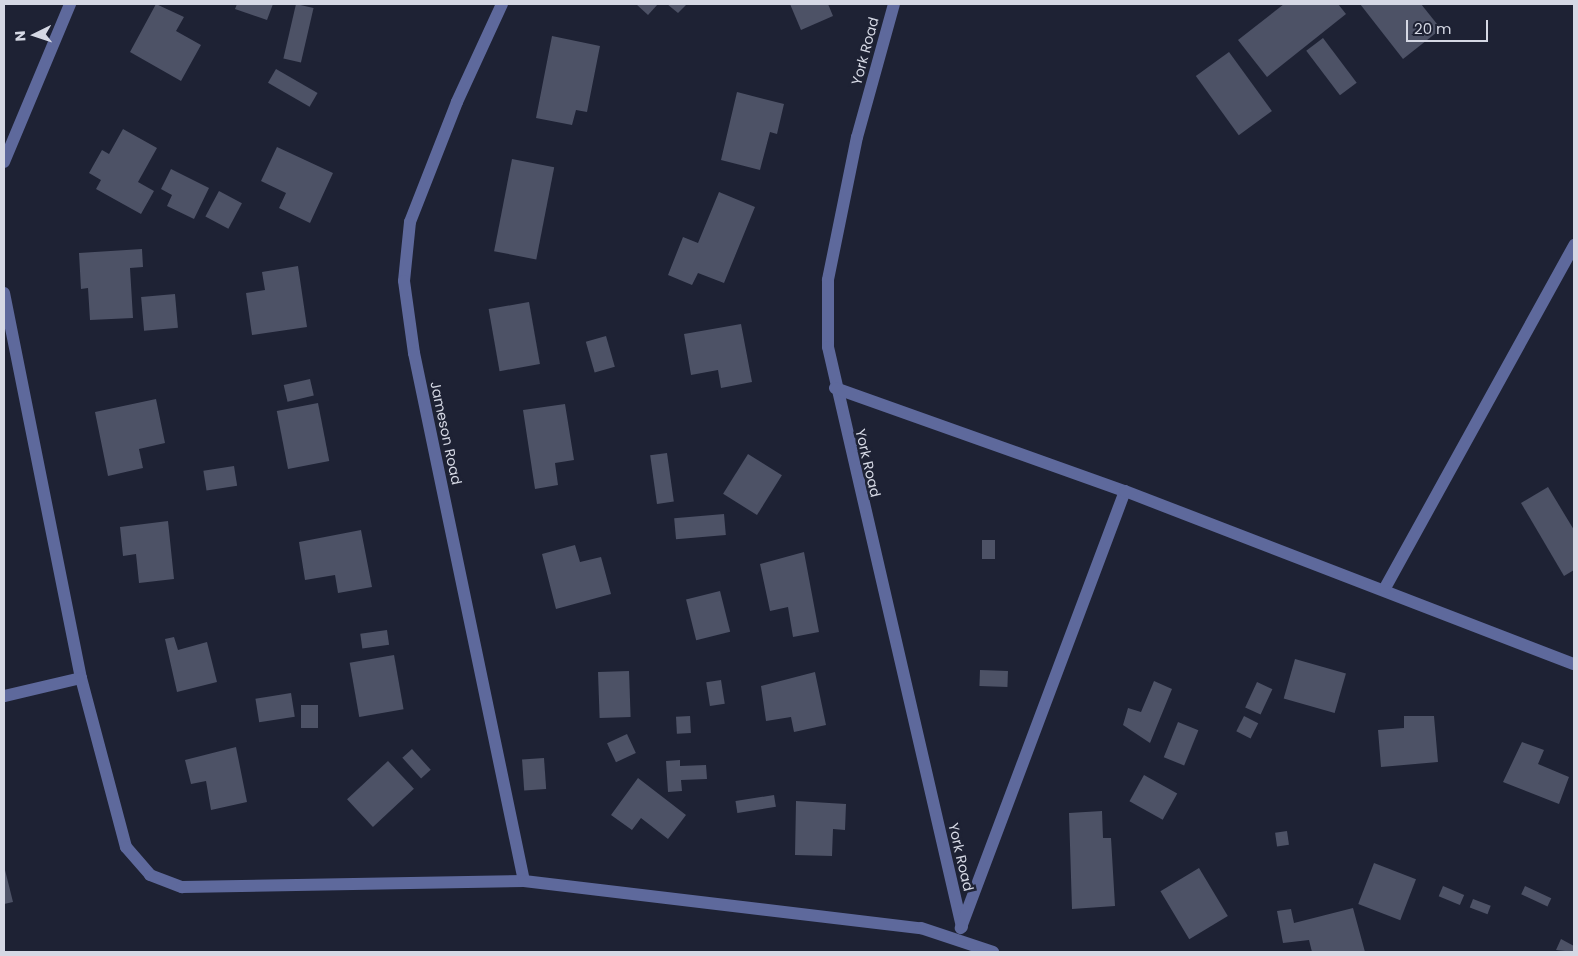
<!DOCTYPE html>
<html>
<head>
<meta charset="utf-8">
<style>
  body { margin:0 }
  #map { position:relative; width:1578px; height:956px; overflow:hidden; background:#1e2234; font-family:Poppins,sans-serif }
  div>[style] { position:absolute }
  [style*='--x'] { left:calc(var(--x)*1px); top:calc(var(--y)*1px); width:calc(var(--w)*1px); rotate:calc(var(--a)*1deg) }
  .building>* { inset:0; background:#4d5266; transform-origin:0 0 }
  .minor>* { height:12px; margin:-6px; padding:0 6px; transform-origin:6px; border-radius:6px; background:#5e699c }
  span { translate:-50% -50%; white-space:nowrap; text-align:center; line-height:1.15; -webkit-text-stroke:5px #1e2234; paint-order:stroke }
  .street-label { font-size:14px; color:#d5d8e4 }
  .frame { position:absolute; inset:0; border:5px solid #d5d8e4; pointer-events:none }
  .north { position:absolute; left:10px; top:10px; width:50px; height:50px; -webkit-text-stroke:4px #1e2234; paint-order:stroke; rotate:266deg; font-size:14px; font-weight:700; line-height:20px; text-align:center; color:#d5d8e4 }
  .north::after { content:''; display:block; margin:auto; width:18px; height:22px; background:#d5d8e4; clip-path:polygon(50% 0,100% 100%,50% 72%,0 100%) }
  .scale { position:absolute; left:1406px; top:20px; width:82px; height:22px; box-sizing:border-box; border:2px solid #d5d8e4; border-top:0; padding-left:6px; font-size:15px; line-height:18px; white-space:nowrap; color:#d5d8e4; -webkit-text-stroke:4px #1e2234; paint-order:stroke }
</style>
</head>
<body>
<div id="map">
  <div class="building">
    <div style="clip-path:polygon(156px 4px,184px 17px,176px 31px,201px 45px,181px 81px,130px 52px)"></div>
    <div style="clip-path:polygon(237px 4px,273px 4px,267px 20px,235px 9px)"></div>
    <div style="left:296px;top:4px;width:18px;height:56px;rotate:13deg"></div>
    <div style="clip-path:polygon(636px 4px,658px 4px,648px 15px)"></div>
    <div style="clip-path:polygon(667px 4px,687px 4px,678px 13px)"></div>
    <div style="clip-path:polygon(790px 4px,828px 4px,833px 16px,801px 30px)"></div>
    <div style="clip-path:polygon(1284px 4px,1338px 4px,1346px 14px,1267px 77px,1238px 40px)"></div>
    <div style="clip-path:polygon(1360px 4px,1421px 4px,1441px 29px,1403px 59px)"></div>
    <div style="clip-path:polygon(552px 36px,600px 46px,587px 112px,576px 110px,572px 125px,536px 118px)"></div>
    <div style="left:1323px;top:38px;width:56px;height:21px;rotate:53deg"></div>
    <div style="left:1229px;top:52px;width:73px;height:41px;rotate:54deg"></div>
    <div style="left:276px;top:69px;width:48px;height:16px;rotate:30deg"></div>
    <div style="clip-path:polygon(737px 92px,784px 104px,777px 134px,770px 132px,760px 170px,721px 160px)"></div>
    <div style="clip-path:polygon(123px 129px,157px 148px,138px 182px,154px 191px,141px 214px,96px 189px,101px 180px,89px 173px,102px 150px,109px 154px)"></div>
    <div style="clip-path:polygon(277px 147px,333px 173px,310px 223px,279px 208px,286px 193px,261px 181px)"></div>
    <div style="left:512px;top:159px;width:43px;height:94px;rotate:11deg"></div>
    <div style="clip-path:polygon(171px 169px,209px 188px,194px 219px,167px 206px,172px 195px,161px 189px)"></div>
    <div style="left:219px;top:191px;width:26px;height:29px;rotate:28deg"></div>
    <div style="clip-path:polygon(719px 192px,755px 207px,724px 283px,698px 273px,692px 285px,668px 275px,683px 237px,698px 243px)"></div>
    <div style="clip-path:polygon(142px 249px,143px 267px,130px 268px,133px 318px,90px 320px,88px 288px,81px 289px,79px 253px)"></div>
    <div style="clip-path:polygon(298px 266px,307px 327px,252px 335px,246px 293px,265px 290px,262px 272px)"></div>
    <div style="left:175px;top:294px;width:34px;height:34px;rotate:85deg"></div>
    <div style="left:529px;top:302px;width:63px;height:41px;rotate:80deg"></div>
    <div style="clip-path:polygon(741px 324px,752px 382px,721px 388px,718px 370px,691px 375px,684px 334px)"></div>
    <div style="left:606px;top:336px;width:32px;height:21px;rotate:74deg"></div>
    <div style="left:310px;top:379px;width:17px;height:27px;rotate:77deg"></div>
    <div style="clip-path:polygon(156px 399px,165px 443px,139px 449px,143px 468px,108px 476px,95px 412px)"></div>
    <div style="left:318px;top:403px;width:59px;height:42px;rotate:79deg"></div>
    <div style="clip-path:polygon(565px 404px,574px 460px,555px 463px,558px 485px,535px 489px,523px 410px)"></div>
    <div style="left:667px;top:453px;width:49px;height:17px;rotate:82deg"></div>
    <div style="left:748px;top:454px;width:40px;height:47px;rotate:32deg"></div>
    <div style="left:234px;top:466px;width:20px;height:31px;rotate:81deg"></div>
    <div style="clip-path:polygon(1548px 487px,1574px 530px,1574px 570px,1564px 576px,1521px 503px)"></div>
    <div style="left:724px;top:514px;width:21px;height:50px;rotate:85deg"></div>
    <div style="clip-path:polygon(168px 521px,174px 579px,139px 583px,136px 554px,123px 556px,120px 527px)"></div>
    <div style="clip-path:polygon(361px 530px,372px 587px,338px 593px,335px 575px,305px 580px,299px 542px)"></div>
    <div style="left:982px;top:540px;width:13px;height:19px"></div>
    <div style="clip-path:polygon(575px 545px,580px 562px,601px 557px,611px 594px,556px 609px,542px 554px)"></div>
    <div style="clip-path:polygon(804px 552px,819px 632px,793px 637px,788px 607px,770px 611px,760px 564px)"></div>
    <div style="left:720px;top:591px;width:42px;height:35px;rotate:76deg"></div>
    <div style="left:387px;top:630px;width:15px;height:27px;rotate:82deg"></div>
    <div style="clip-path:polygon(174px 637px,178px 650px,207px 642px,217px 682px,177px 692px,165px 639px)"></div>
    <div style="left:394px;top:655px;width:55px;height:45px;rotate:80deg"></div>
    <div style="left:1295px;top:659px;width:53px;height:41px;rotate:16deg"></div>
    <div style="left:980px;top:670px;width:28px;height:16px;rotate:2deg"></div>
    <div style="left:629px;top:671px;width:46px;height:31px;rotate:88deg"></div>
    <div style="clip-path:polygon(815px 672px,826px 725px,794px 732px,791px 717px,766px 721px,761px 686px)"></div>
    <div style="left:721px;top:680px;width:24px;height:15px;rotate:81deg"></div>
    <div style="clip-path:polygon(1154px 681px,1172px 689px,1150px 743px,1123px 725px,1128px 708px,1141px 712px)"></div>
    <div style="left:1257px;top:682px;width:17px;height:28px;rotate:25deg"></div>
    <div style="left:291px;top:693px;width:24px;height:36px;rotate:81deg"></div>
    <div style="left:301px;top:705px;width:17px;height:23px"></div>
    <div style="left:690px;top:716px;width:17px;height:14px;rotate:87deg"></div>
    <div style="left:1244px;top:716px;width:16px;height:17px;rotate:27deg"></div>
    <div style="clip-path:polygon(1404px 716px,1434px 716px,1438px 762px,1381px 767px,1378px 730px,1404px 728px)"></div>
    <div style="left:1178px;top:722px;width:22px;height:38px;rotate:22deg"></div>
    <div style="left:627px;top:734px;width:21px;height:22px;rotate:65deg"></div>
    <div style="clip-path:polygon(1522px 742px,1544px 750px,1538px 764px,1569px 777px,1559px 804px,1503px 782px)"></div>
    <div style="clip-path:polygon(236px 747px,247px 802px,211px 810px,206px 781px,191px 784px,185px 760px)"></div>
    <div style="left:412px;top:749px;width:28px;height:13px;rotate:48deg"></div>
    <div style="left:544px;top:758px;width:31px;height:22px;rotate:86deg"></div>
    <div style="clip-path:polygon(680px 760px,680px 766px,706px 765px,707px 779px,681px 780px,682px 791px,668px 792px,666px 761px)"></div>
    <div style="left:388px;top:761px;width:38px;height:56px;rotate:47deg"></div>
    <div style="left:1144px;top:775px;width:38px;height:30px;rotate:29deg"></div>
    <div style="clip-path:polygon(638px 778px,686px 815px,668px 839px,641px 818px,632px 830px,611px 815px)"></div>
    <div style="left:774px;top:795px;width:12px;height:39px;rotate:81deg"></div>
    <div style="clip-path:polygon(796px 801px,846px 804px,845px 830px,833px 829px,832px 856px,795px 855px)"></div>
    <div style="clip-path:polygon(1102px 811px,1103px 838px,1111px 838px,1115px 906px,1072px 909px,1069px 813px)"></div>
    <div style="left:1287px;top:831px;width:14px;height:12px;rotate:82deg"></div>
    <div style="left:1374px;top:863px;width:45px;height:44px;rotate:21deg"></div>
    <div style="clip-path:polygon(4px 866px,13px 902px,4px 904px)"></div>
    <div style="left:1199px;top:868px;width:56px;height:45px;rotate:59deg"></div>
    <div style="left:1443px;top:886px;width:23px;height:11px;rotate:23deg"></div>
    <div style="left:1525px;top:886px;width:29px;height:9px;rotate:25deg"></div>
    <div style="left:1473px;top:899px;width:19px;height:9px;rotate:21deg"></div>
    <div style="clip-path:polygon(1353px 908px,1365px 952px,1312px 952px,1309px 940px,1283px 943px,1277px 911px,1291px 909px,1294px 923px)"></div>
    <div style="clip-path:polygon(1561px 939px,1574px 946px,1574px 952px,1556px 950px)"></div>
  </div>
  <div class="minor">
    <div style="--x:502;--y:4;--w:108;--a:114.7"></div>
    <div style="--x:457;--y:102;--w:129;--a:111.4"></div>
    <div style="--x:410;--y:222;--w:59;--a:95.8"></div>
    <div style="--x:404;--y:281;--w:73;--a:82.1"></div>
    <div style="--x:414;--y:353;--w:539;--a:78.23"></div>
    <div style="--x:894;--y:4;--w:138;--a:105.5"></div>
    <div style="--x:857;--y:137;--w:146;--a:101.5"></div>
    <div style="--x:828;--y:280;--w:67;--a:90"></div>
    <div style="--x:828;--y:347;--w:595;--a:76.99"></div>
    <div style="--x:4;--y:162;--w:171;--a:-67.3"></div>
    <div style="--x:4;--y:293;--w:393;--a:78.7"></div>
    <div style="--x:81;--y:678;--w:79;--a:166.8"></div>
    <div style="--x:835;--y:388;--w:308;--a:19.6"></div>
    <div style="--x:1125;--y:491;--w:467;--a:110.6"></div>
    <div style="--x:1125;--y:491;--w:481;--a:21.1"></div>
    <div style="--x:1385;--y:588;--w:392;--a:-61.1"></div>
    <div style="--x:81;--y:678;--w:175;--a:75.1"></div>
    <div style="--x:126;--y:847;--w:37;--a:49"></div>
    <div style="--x:150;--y:875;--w:34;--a:21"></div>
    <div style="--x:182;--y:887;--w:342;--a:-1"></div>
    <div style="--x:524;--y:881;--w:400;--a:6.8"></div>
    <div style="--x:921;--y:928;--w:76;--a:18.4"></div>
  </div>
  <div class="street-label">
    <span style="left:865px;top:51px;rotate:-75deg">York Road</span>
    <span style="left:446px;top:433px;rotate:78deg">Jameson Road</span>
    <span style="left:868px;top:463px;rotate:77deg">York Road</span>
    <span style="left:961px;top:857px;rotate:77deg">York Road</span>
  </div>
  <div class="frame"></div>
  <div class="north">N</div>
  <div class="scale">20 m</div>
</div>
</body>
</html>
